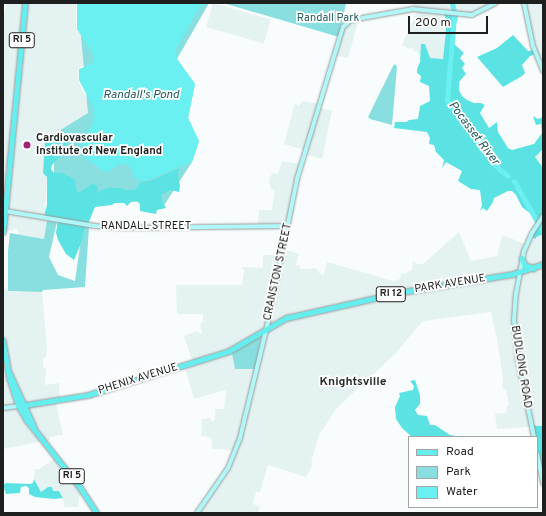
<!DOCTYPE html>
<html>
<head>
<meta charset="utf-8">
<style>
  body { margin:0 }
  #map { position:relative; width:546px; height:516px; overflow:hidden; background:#f8fcfc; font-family:Overpass,sans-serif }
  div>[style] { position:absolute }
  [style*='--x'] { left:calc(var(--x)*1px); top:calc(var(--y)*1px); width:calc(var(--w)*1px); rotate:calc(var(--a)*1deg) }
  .built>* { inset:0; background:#e4f2f2; transform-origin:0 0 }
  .green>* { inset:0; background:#89dfdf }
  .forest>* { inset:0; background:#5be3e4 }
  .water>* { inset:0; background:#6af0f1 }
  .river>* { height:5px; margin:-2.5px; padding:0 2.5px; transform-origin:2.5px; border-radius:2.5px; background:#6af0f1 }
  .roads { filter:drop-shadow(0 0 1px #989c9c) drop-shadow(0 0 1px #989c9c) }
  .secondary>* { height:4px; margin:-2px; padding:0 2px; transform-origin:2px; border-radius:2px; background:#b2f7f7 }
  .primary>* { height:4.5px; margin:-2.25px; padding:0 2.25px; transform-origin:2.25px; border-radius:2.25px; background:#66eeef }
  .dots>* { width:11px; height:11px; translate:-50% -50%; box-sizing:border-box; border:2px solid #fff; border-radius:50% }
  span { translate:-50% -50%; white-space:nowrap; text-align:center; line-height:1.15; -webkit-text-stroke:3.5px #fff; paint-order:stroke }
  .shield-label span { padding:1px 3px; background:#fff; border:1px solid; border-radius:3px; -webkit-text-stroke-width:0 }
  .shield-label { font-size:10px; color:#1e1f1f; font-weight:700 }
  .park-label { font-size:11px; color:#275f60 }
  .poi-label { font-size:11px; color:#1e1f1f; font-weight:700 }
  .left { translate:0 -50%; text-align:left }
  .street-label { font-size:11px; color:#1e1f1f }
  .water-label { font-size:12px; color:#225b5c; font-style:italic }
  .neighbourhood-label { font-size:12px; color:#272b2b; font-weight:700 }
  .frame { position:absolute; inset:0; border:4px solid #1e1f1f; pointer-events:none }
  .legend { position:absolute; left:408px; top:436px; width:130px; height:72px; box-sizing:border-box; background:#fff; border:1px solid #a5a5a5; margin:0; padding:5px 7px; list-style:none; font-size:12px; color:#1e1f1f }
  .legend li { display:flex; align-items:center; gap:8px; height:20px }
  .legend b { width:20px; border:1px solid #a5a5a5 }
  .scale { position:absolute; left:408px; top:16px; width:80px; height:18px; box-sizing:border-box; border:2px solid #1e1f1f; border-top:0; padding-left:5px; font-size:12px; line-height:14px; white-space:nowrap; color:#1e1f1f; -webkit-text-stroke:3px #fff; paint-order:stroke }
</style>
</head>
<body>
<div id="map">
  <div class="built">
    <div style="clip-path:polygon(8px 3px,76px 3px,76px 27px,92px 53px,88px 65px,80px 67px,78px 71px,79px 83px,93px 111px,58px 140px,47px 177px,45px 208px,48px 218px,45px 239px,19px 235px,17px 229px,4px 231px,3px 235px,3px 24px,6px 5px)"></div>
    <div style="left:213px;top:3px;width:60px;height:25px;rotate:16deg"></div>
    <div style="clip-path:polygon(413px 3px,496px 3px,480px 12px,444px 16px,446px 31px,443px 59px,441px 59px,423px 58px,417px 52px,414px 51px,412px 47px,410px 49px,402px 45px,418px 10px,413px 9px)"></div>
    <div style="clip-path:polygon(524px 3px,543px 3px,543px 68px,534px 50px)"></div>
    <div style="clip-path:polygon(356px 19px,357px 26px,348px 58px,334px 55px,342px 27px)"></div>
    <div style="clip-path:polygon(302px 101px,319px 104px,319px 107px,332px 111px,322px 159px,305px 154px,305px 150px,284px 144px,295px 103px,299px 106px)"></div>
    <div style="clip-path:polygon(543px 149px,543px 169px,535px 157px)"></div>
    <div style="clip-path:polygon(282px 161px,302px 164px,287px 225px,258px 225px,259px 210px,272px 210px,275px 190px,271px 190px,269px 181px,272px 173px,278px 174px)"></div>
    <div style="clip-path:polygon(459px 232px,471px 261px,497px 256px,502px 235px,525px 244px,531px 236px,543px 236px,543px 426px,497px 429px,495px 414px,506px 413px,507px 405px,509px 404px,506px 390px,502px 388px,503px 378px,497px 339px,491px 312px,424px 321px,421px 323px,396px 353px,336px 409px,319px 435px,311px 462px,313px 464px,306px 477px,268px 465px,260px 492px,256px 492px,253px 504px,260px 507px,258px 513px,197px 513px,220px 482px,235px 450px,212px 449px,211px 437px,201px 436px,202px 419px,210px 418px,212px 422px,215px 419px,215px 409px,224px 409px,226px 392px,225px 390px,194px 399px,184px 366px,193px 363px,184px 336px,197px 331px,200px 334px,202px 333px,200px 324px,203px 321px,203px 314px,177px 314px,176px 285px,242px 285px,244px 271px,242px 267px,263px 268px,263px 255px,281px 255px,284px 249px,299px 254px,295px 269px,297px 265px,300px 266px,300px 269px,316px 268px,320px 274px,324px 275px,327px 262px,393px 281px,400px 279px,401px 273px,405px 274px,412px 270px,413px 261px,417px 264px,423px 264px)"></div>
    <div style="clip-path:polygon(3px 289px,7px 289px,8px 292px,42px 291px,47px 348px,46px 357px,43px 358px,43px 367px,46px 368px,45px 385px,59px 383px,60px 400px,56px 403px,63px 435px,50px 437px,50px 440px,3px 449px)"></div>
    <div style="clip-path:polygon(57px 457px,84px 494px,79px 497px,78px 507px,64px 507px,63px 498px,59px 491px,53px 491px,48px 487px,41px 492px,34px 479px,35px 469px,39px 469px)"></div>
  </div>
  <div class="green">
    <div style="clip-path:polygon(78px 3px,209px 3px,177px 59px,195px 84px,188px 118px,199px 141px,192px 162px,165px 204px,74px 197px,54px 199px,54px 134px,88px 113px)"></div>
    <div style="clip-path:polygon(223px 3px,346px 3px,339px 37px)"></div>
    <div style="clip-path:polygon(395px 64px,397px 67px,392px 125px,370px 119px,368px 117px,393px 66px)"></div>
    <div style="clip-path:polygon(47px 221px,57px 222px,49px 257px,58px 275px,75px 281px,83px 225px,89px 227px,85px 287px,43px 290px,42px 292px,8px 291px,8px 251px,10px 233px,44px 239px)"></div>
    <div style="clip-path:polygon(259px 337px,261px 339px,255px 369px,235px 369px,232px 353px)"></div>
  </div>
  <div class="forest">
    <div style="clip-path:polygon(443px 12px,458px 15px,457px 22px,455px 23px,454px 44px,464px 53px,460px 58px,465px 64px,462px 68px,466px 74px,459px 82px,459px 90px,462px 96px,467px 100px,474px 103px,481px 103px,485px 105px,486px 103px,480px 113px,489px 128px,497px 122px,498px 132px,508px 148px,512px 150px,534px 144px,542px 133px,541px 124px,536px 125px,533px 116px,538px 119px,543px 117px,543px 149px,535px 157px,543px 168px,543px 236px,541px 235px,536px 237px,536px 239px,532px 237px,540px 221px,522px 207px,516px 195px,512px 191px,508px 191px,494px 198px,493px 202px,487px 211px,483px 208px,480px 211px,482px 205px,480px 190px,471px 189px,458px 181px,462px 171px,446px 162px,442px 168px,444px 160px,436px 152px,434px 145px,429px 144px,430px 138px,427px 132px,394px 128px,395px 122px,406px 122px,409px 120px,418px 119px,420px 106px,430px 101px,429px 86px,420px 82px,421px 76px,417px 73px,417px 69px,420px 62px,421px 44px,425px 44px,430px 58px,443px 59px,446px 31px,446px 19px)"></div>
    <div style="clip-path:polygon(513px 35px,528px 51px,534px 50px,536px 54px,530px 56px,522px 65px,525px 73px,522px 76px,503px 87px,477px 57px,497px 48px)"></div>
    <div style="clip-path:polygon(58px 140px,68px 141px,60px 156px,52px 165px,51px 169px,54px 173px,63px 173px,75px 180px,77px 192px,80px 192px,92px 184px,96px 185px,98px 189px,96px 193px,107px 188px,120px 188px,125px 190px,135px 190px,141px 182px,150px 181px,179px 168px,178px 176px,180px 186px,179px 192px,171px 190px,162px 194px,161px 198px,166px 208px,157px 210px,156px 214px,140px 211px,140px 204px,137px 201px,131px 202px,127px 206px,124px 203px,115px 203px,112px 205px,95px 207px,88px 224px,85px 224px,82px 241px,74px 260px,66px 254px,58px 240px,56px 233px,58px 219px,44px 216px,47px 205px,47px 177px,43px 173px,45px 142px)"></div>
    <div style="clip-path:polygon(415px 380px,420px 395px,420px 404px,415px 410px,418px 415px,427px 416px,430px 425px,435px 425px,450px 435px,462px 437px,412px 437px,402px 428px,396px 419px,395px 407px,400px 396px,399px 393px,413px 390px,414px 386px,410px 381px)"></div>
    <div style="clip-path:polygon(531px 424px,537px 426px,543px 426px,543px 482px,539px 466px,537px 467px,537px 437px,534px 437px)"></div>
    <div style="clip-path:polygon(34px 479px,41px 492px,48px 487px,52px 487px,53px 491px,59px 491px,63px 498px,54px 499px,35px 497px,29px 494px,29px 488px,26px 486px,21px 487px,20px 493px,6px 494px,3px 485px,6px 483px,30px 484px,33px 483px)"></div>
  </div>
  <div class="water">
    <div style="clip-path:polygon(77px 3px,202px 3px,176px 49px,177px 59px,195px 84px,188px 118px,199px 141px,192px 162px,148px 180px,141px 181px,135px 178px,130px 167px,127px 164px,118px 165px,106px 173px,85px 158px,82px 143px,94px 121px,94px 109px,79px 80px,79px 69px,92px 64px,94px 56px,77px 29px)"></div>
  </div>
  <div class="river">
    <div style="--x:452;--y:3;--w:9;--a:77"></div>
    <div style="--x:454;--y:16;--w:84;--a:94.8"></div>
    <div style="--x:447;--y:100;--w:86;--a:53"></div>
    <div style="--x:499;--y:169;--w:11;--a:38"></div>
    <div style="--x:514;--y:181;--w:59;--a:60.4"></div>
  </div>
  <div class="roads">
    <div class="secondary">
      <div style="--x:524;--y:3;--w:44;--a:78.2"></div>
      <div style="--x:533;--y:46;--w:27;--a:68"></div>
      <div style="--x:5;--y:211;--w:91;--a:9.5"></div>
      <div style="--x:95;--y:226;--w:29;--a:4"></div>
      <div style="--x:124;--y:228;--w:163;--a:-0.7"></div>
      <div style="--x:3;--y:408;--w:16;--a:-7"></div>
      <div style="--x:534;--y:437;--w:79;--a:-101.7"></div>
      <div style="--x:518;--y:360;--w:40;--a:-95.7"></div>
      <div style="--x:514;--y:320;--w:26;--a:-86"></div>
      <div style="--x:516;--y:294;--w:44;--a:-79.5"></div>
      <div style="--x:524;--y:251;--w:20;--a:-66"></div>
      <div style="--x:532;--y:233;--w:20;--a:-57"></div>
      <div style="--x:537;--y:454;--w:30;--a:78"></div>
      <div style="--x:197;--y:513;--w:55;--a:-55.4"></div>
      <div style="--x:228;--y:468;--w:32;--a:-68"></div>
      <div style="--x:240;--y:438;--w:119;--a:-76.4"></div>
      <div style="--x:268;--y:322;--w:146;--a:-78.5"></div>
      <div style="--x:297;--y:179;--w:159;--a:-73.2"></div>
      <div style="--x:343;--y:27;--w:11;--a:-41"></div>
      <div style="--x:351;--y:20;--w:63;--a:-10.1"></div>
      <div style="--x:413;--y:9;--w:59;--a:5.8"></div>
      <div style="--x:472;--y:15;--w:27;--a:-27"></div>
    </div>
    <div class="primary">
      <div style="--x:3;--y:232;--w:230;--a:-84.5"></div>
      <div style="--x:522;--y:258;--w:8;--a:67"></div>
      <div style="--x:525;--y:265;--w:9;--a:21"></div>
      <div style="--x:3;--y:340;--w:40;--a:80"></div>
      <div style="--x:10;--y:379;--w:28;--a:72"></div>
      <div style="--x:19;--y:406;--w:16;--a:60"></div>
      <div style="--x:27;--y:420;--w:85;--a:51.7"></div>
      <div style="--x:80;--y:487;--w:31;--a:57"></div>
      <div style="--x:10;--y:374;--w:58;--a:65.6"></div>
      <div style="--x:19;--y:406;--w:70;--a:-9.1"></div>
      <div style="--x:88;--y:395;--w:148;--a:-17.3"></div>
      <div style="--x:229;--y:351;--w:66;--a:-30.1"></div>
      <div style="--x:286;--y:318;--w:119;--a:-12.6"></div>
      <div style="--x:402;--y:292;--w:112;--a:-9.2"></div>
      <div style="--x:513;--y:274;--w:32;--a:-18"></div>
    </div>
  </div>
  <div class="dots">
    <div style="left:27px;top:145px;background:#a12375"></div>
  </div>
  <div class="shield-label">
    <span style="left:22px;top:40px">RI 5</span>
    <span style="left:391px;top:294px">RI 12</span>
    <span style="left:72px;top:476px">RI 5</span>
  </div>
  <div class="park-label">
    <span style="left:328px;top:18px">Randall Park</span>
  </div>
  <div class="poi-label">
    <span class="left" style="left:36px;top:145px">Cardiovascular<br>Institute of New England</span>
  </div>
  <div class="street-label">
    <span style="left:146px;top:226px">RANDALL STREET</span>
    <span style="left:278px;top:272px;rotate:-78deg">CRANSTON STREET</span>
    <span style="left:450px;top:284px;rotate:-9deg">PARK AVENUE</span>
    <span style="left:521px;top:367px;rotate:81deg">BUDLONG ROAD</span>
    <span style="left:138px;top:379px;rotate:-17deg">PHENIX AVENUE</span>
  </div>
  <div class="water-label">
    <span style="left:141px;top:96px">Randall's Pond</span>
    <span style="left:473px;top:134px;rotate:53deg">Pocasset River</span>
  </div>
  <div class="neighbourhood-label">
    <span style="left:353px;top:383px">Knightsville</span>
  </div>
  <div class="frame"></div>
  <ul class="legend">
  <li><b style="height:5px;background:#66eeef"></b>Road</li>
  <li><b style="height:11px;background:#89dfdf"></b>Park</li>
  <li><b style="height:11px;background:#6af0f1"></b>Water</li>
  </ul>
  <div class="scale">200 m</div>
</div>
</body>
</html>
